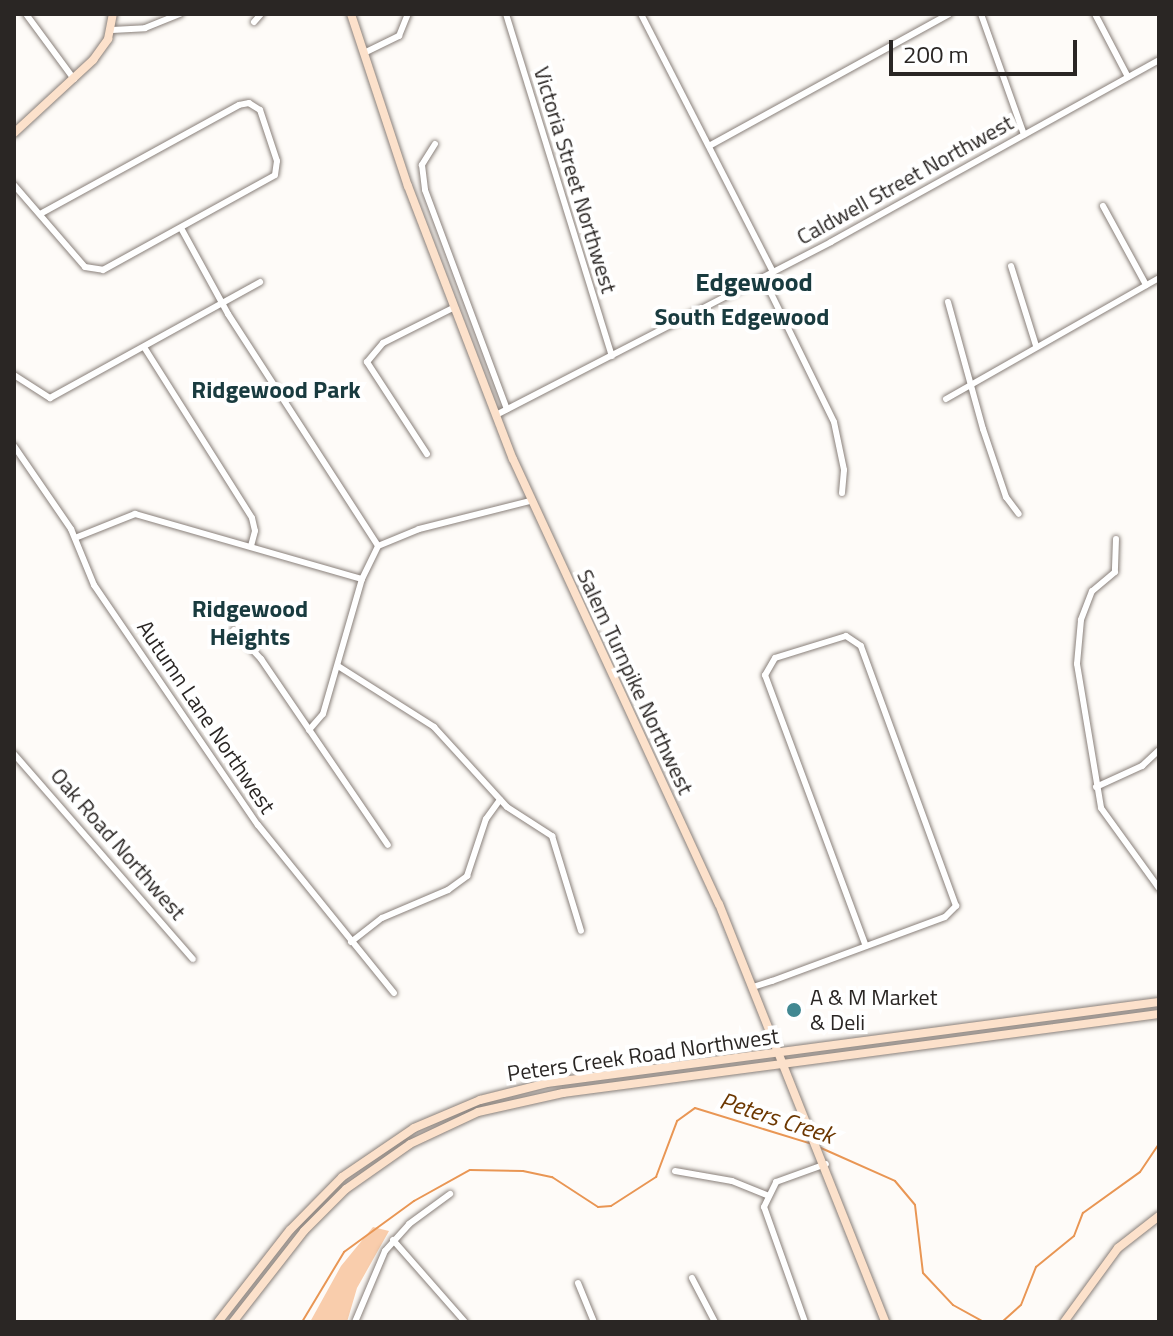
<!DOCTYPE html>
<html>
<head>
<meta charset="utf-8">
<style>
  body { margin:0 }
  #map { position:relative; width:1173px; height:1336px; overflow:hidden; background:#fefbf8; font-family:"Titillium Web",sans-serif }
  div>[style] { position:absolute }
  [style*='--x'] { left:calc(var(--x)*1px); top:calc(var(--y)*1px); width:calc(var(--w)*1px); rotate:calc(var(--a)*1deg) }
  .green>* { inset:0; background:#f9cdac }
  .stream>* { height:2px; margin:-1px; padding:0 1px; transform-origin:1px; border-radius:1px; background:#e99654 }
  .roads { filter:drop-shadow(0 0 2px #89807a) drop-shadow(0 0 2px #89807a) }
  .street>* { height:6px; margin:-3px; padding:0 3px; transform-origin:3px; border-radius:3px; background:#fff }
  .secondary>* { height:8px; margin:-4px; padding:0 4px; transform-origin:4px; border-radius:4px; background:#fce1cb }
  .dots>* { width:22px; height:22px; translate:-50% -50%; box-sizing:border-box; border:4px solid #fff; border-radius:50% }
  span { translate:-50% -50%; white-space:nowrap; text-align:center; line-height:1.15; -webkit-text-stroke:8px #fff; paint-order:stroke }
  .street-label { font-size:22px; color:#2a2624 }
  .poi-label { font-size:22px; color:#2a2624 }
  .left { translate:0 -50%; text-align:left }
  .neighbourhood-label { font-size:24px; color:#193b3f; font-weight:700 }
  .water-label { font-size:24px; color:#6c3700; font-style:italic }
  .quarter-label { font-size:26px; color:#193b3f; font-weight:700 }
  .frame { position:absolute; inset:0; border:16px solid #2a2624; pointer-events:none }
  .scale { position:absolute; left:889px; top:40px; width:188px; height:36px; box-sizing:border-box; border:4px solid #2a2624; border-top:0; padding-left:10px; font-size:24px; line-height:28px; white-space:nowrap; color:#2a2624; -webkit-text-stroke:6px #fff; paint-order:stroke }
</style>
</head>
<body>
<div id="map">
  <div class="green">
    <div style="clip-path:polygon(373px 1227px,389px 1231px,357px 1288px,347px 1322px,310px 1322px,341px 1266px)"></div>
  </div>
  <div class="stream">
    <div style="--x:821;--y:1148;--w:81;--a:24"></div>
    <div style="--x:895;--y:1181;--w:31;--a:50"></div>
    <div style="--x:915;--y:1205;--w:68;--a:83.3"></div>
    <div style="--x:923;--y:1273;--w:44;--a:46.8"></div>
    <div style="--x:953;--y:1305;--w:35;--a:29"></div>
    <div style="--x:302;--y:1322;--w:82;--a:-59"></div>
    <div style="--x:344;--y:1252;--w:87;--a:-36.1"></div>
    <div style="--x:414;--y:1201;--w:64;--a:-29"></div>
    <div style="--x:470;--y:1170;--w:53;--a:1.1"></div>
    <div style="--x:523;--y:1171;--w:30;--a:12"></div>
    <div style="--x:552;--y:1177;--w:55;--a:33.1"></div>
    <div style="--x:598;--y:1207;--w:13;--a:-4"></div>
    <div style="--x:611;--y:1206;--w:54;--a:-32.8"></div>
    <div style="--x:656;--y:1177;--w:60;--a:-69.4"></div>
    <div style="--x:677;--y:1121;--w:22;--a:-36"></div>
    <div style="--x:695;--y:1108;--w:122;--a:17.1"></div>
    <div style="--x:1002;--y:1322;--w:25;--a:-42"></div>
    <div style="--x:1021;--y:1305;--w:41;--a:-68.5"></div>
    <div style="--x:1036;--y:1267;--w:49;--a:-39.2"></div>
    <div style="--x:1074;--y:1236;--w:25;--a:-69"></div>
    <div style="--x:1083;--y:1213;--w:70;--a:-35.7"></div>
    <div style="--x:1140;--y:1172;--w:34;--a:-56"></div>
  </div>
  <div class="roads">
    <div class="street">
      <div style="--x:26;--y:14;--w:81;--a:53.6"></div>
      <div style="--x:506;--y:14;--w:358;--a:72.8"></div>
      <div style="--x:641;--y:14;--w:290;--a:62.9"></div>
      <div style="--x:981;--y:14;--w:128;--a:70.4"></div>
      <div style="--x:1095;--y:14;--w:71;--a:62.4"></div>
      <div style="--x:254;--y:22;--w:11;--a:-49"></div>
      <div style="--x:112;--y:30;--w:33;--a:-3"></div>
      <div style="--x:145;--y:28;--w:38;--a:-22"></div>
      <div style="--x:366;--y:52;--w:37;--a:-26"></div>
      <div style="--x:399;--y:36;--w:24;--a:-68"></div>
      <div style="--x:435;--y:144;--w:25;--a:122"></div>
      <div style="--x:422;--y:165;--w:25;--a:83"></div>
      <div style="--x:425;--y:190;--w:234;--a:69.5"></div>
      <div style="--x:709;--y:146;--w:274;--a:-28.8"></div>
      <div style="--x:14;--y:185;--w:108;--a:49.1"></div>
      <div style="--x:85;--y:267;--w:18;--a:9"></div>
      <div style="--x:103;--y:270;--w:196;--a:-28.9"></div>
      <div style="--x:275;--y:175;--w:14;--a:-82"></div>
      <div style="--x:277;--y:161;--w:54;--a:-108.4"></div>
      <div style="--x:260;--y:110;--w:13;--a:-148"></div>
      <div style="--x:249;--y:103;--w:10;--a:169"></div>
      <div style="--x:239;--y:105;--w:227;--a:151.3"></div>
      <div style="--x:1103;--y:206;--w:90;--a:61.4"></div>
      <div style="--x:181;--y:228;--w:98;--a:61.3"></div>
      <div style="--x:228;--y:314;--w:276;--a:57.1"></div>
      <div style="--x:1011;--y:266;--w:84;--a:72.6"></div>
      <div style="--x:763;--y:277;--w:161;--a:63.9"></div>
      <div style="--x:834;--y:422;--w:49;--a:78.2"></div>
      <div style="--x:844;--y:470;--w:23;--a:95"></div>
      <div style="--x:948;--y:302;--w:132;--a:74.6"></div>
      <div style="--x:983;--y:429;--w:72;--a:71.3"></div>
      <div style="--x:1006;--y:497;--w:21;--a:53"></div>
      <div style="--x:144;--y:347;--w:202;--a:57.7"></div>
      <div style="--x:252;--y:518;--w:13;--a:77"></div>
      <div style="--x:255;--y:531;--w:16;--a:105"></div>
      <div style="--x:14;--y:375;--w:43;--a:32.6"></div>
      <div style="--x:50;--y:398;--w:240;--a:-28.9"></div>
      <div style="--x:946;--y:399;--w:245;--a:-29.6"></div>
      <div style="--x:496;--y:415;--w:377;--a:-27.3"></div>
      <div style="--x:831;--y:242;--w:375;--a:-29"></div>
      <div style="--x:14;--y:446;--w:101;--a:55.5"></div>
      <div style="--x:71;--y:529;--w:61;--a:67.7"></div>
      <div style="--x:94;--y:585;--w:291;--a:55.7"></div>
      <div style="--x:258;--y:825;--w:216;--a:51"></div>
      <div style="--x:427;--y:454;--w:110;--a:-123.1"></div>
      <div style="--x:367;--y:362;--w:25;--a:-50"></div>
      <div style="--x:383;--y:343;--w:80;--a:-26.6"></div>
      <div style="--x:75;--y:538;--w:65;--a:-21.8"></div>
      <div style="--x:135;--y:514;--w:236;--a:16"></div>
      <div style="--x:1116;--y:539;--w:33;--a:92"></div>
      <div style="--x:1115;--y:572;--w:30;--a:140"></div>
      <div style="--x:1092;--y:591;--w:31;--a:111"></div>
      <div style="--x:1081;--y:620;--w:44;--a:95.2"></div>
      <div style="--x:1077;--y:664;--w:146;--a:80.5"></div>
      <div style="--x:1101;--y:808;--w:99;--a:54.1"></div>
      <div style="--x:234;--y:630;--w:40;--a:47"></div>
      <div style="--x:261;--y:659;--w:225;--a:55.7"></div>
      <div style="--x:338;--y:666;--w:114;--a:32.4"></div>
      <div style="--x:434;--y:727;--w:108;--a:47.6"></div>
      <div style="--x:507;--y:807;--w:54;--a:32.8"></div>
      <div style="--x:552;--y:836;--w:99;--a:73"></div>
      <div style="--x:309;--y:730;--w:21;--a:-49"></div>
      <div style="--x:323;--y:714;--w:141;--a:-73.9"></div>
      <div style="--x:362;--y:579;--w:37;--a:-64"></div>
      <div style="--x:378;--y:546;--w:44;--a:-22.5"></div>
      <div style="--x:419;--y:529;--w:114;--a:-14.2"></div>
      <div style="--x:14;--y:754;--w:272;--a:48.9"></div>
      <div style="--x:1096;--y:787;--w:51;--a:-24.5"></div>
      <div style="--x:1142;--y:766;--w:23;--a:-43"></div>
      <div style="--x:351;--y:942;--w:39;--a:-38"></div>
      <div style="--x:382;--y:918;--w:72;--a:-23"></div>
      <div style="--x:448;--y:890;--w:24;--a:-36"></div>
      <div style="--x:467;--y:876;--w:60;--a:-71.6"></div>
      <div style="--x:486;--y:819;--w:24;--a:-54"></div>
      <div style="--x:753;--y:987;--w:20;--a:-18"></div>
      <div style="--x:772;--y:981;--w:184;--a:-20.3"></div>
      <div style="--x:945;--y:917;--w:16;--a:-45"></div>
      <div style="--x:956;--y:906;--w:277;--a:-110.1"></div>
      <div style="--x:861;--y:646;--w:18;--a:-146"></div>
      <div style="--x:846;--y:636;--w:74;--a:162.8"></div>
      <div style="--x:775;--y:658;--w:20;--a:120"></div>
      <div style="--x:765;--y:675;--w:289;--a:69.6"></div>
      <div style="--x:675;--y:1171;--w:58;--a:10"></div>
      <div style="--x:732;--y:1181;--w:38;--a:22"></div>
      <div style="--x:393;--y:1240;--w:109;--a:48.7"></div>
      <div style="--x:692;--y:1278;--w:50;--a:62.4"></div>
      <div style="--x:578;--y:1283;--w:42;--a:67.7"></div>
      <div style="--x:355;--y:1322;--w:77;--a:-67.1"></div>
      <div style="--x:385;--y:1251;--w:36;--a:-48"></div>
      <div style="--x:409;--y:1224;--w:51;--a:-36.2"></div>
      <div style="--x:805;--y:1322;--w:122;--a:-109.6"></div>
      <div style="--x:764;--y:1207;--w:28;--a:-64"></div>
      <div style="--x:776;--y:1182;--w:53;--a:-19.8"></div>
    </div>
    <div class="secondary">
      <div style="--x:351;--y:14;--w:181;--a:71.7"></div>
      <div style="--x:408;--y:186;--w:292;--a:69"></div>
      <div style="--x:513;--y:459;--w:490;--a:65.2"></div>
      <div style="--x:719;--y:904;--w:450;--a:68.3"></div>
      <div style="--x:14;--y:133;--w:108;--a:-42.7"></div>
      <div style="--x:93;--y:60;--w:26;--a:-54"></div>
      <div style="--x:108;--y:39;--w:25;--a:-79"></div>
      <div style="--x:218;--y:1322;--w:117;--a:-52"></div>
      <div style="--x:290;--y:1230;--w:74;--a:-45.5"></div>
      <div style="--x:342;--y:1177;--w:87;--a:-34.2"></div>
      <div style="--x:414;--y:1128;--w:72;--a:-23"></div>
      <div style="--x:480;--y:1100;--w:69;--a:-14.2"></div>
      <div style="--x:547;--y:1083;--w:617;--a:-7.54"></div>
      <div style="--x:233;--y:1322;--w:115;--a:-52"></div>
      <div style="--x:304;--y:1231;--w:59;--a:-45"></div>
      <div style="--x:346;--y:1189;--w:78;--a:-35.1"></div>
      <div style="--x:410;--y:1144;--w:75;--a:-25.2"></div>
      <div style="--x:478;--y:1112;--w:87;--a:-12.6"></div>
      <div style="--x:563;--y:1093;--w:601;--a:-7.55"></div>
      <div style="--x:1064;--y:1322;--w:92;--a:-53.9"></div>
      <div style="--x:1118;--y:1248;--w:52;--a:-38"></div>
    </div>
  </div>
  <div class="dots">
    <div style="left:794px;top:1010px;background:#428892"></div>
  </div>
  <div class="street-label">
    <span style="left:575px;top:180px;rotate:73deg">Victoria Street Northwest</span>
    <span style="left:905px;top:180px;rotate:-29deg">Caldwell Street Northwest</span>
    <span style="left:635px;top:682px;rotate:65deg">Salem Turnpike Northwest</span>
    <span style="left:206px;top:717px;rotate:56deg">Autumn Lane Northwest</span>
    <span style="left:118px;top:844px;rotate:49deg">Oak Road Northwest</span>
    <span style="left:643px;top:1055px;rotate:-8deg">Peters Creek Road Northwest</span>
  </div>
  <div class="poi-label">
    <span class="left" style="left:810px;top:1010px">A &amp; M Market<br>&amp; Deli</span>
  </div>
  <div class="neighbourhood-label">
    <span style="left:742px;top:317px">South Edgewood</span>
    <span style="left:276px;top:390px">Ridgewood Park</span>
    <span style="left:250px;top:623px">Ridgewood<br>Heights</span>
  </div>
  <div class="water-label">
    <span style="left:777px;top:1118px;rotate:18deg">Peters Creek</span>
  </div>
  <div class="quarter-label">
    <span style="left:754px;top:282px">Edgewood</span>
  </div>
  <div class="frame"></div>
  <div class="scale">200 m</div>
</div>
</body>
</html>
